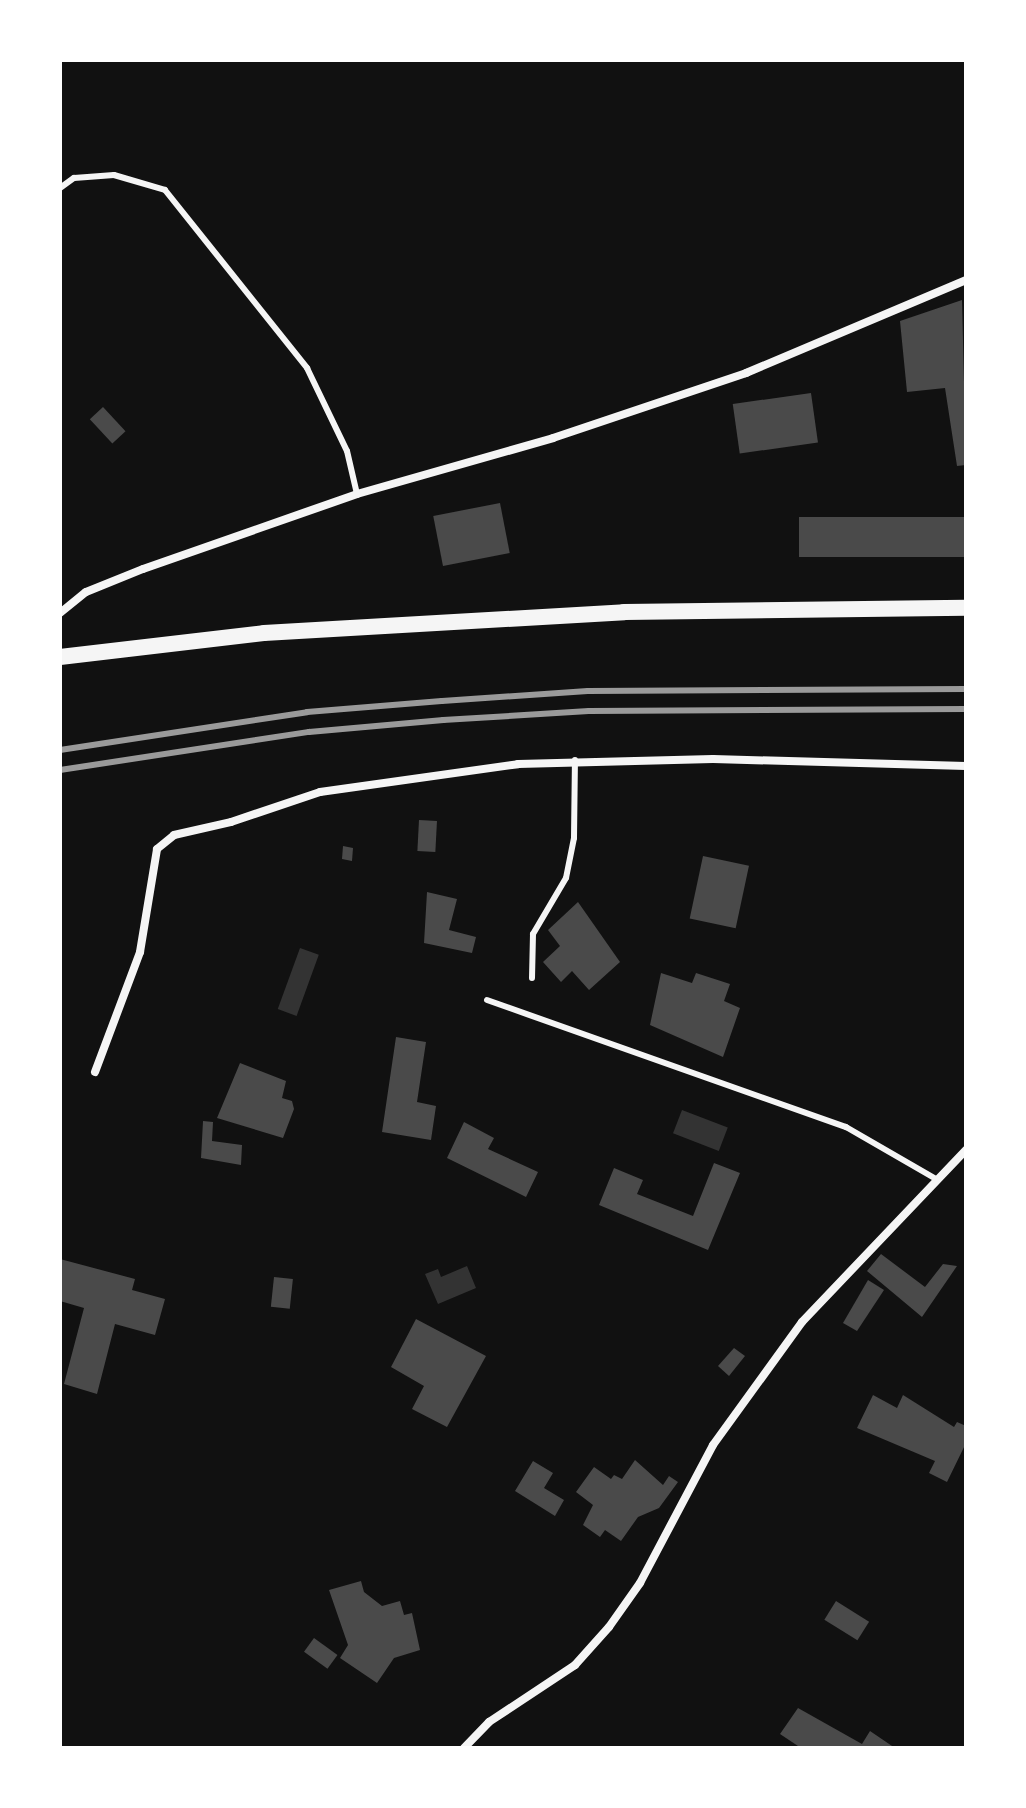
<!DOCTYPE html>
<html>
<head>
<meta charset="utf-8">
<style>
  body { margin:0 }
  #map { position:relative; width:1026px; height:1808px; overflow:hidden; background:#111; font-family:Figtree,sans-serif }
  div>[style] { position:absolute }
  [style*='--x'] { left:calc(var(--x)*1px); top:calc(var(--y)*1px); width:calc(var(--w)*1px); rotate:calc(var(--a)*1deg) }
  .water>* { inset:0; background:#333; transform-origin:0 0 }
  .building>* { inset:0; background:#4a4a4a; transform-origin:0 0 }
  .service>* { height:6px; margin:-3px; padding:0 3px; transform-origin:3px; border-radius:3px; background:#f5f5f5 }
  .minor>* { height:8px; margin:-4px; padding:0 4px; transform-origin:4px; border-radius:4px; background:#f5f5f5 }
  .secondary>* { height:16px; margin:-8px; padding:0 8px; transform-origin:8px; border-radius:8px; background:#f5f5f5 }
  .rail>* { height:6px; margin:-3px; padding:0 3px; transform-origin:3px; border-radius:3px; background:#9a9a9a }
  span { translate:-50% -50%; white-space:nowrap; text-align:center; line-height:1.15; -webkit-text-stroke:7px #fff; paint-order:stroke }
  .frame { position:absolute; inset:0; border:62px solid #fff; pointer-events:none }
</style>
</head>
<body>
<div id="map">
  <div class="water">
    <div style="left:300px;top:948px;width:20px;height:65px;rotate:20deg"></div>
    <div style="left:682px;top:1110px;width:49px;height:25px;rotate:21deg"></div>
    <div style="clip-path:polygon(467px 1266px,476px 1288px,438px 1304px,425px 1274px,438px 1269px,441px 1277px)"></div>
  </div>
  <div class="building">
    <div style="clip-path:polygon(962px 300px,966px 465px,957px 466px,945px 388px,907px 392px,900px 321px)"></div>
    <div style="left:811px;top:393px;width:50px;height:79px;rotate:82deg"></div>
    <div style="left:103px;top:407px;width:33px;height:18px;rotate:47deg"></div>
    <div style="left:500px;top:503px;width:51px;height:68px;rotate:79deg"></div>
    <div style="left:966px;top:517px;width:40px;height:167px;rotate:90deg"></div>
    <div style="left:419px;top:820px;width:18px;height:31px;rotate:3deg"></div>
    <div style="clip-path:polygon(343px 846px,353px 848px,352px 861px,342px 859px)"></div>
    <div style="left:703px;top:856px;width:47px;height:64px;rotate:12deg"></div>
    <div style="clip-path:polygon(427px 892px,457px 899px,449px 930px,476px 937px,472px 953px,424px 943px)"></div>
    <div style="clip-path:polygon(578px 902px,620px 962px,589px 990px,572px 971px,561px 982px,543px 962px,560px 946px,548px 930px)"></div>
    <div style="clip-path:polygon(661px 973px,692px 983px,696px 973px,730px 984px,724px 1001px,740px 1008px,723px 1057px,650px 1025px)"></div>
    <div style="clip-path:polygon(396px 1037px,426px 1042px,417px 1102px,436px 1106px,431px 1140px,382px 1132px)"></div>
    <div style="clip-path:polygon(240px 1063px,286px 1081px,282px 1098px,292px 1101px,294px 1109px,283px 1138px,217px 1118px)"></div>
    <div style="clip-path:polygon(203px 1121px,213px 1122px,212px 1141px,242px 1145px,241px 1165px,201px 1158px)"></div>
    <div style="clip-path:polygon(464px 1122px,494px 1138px,488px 1149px,538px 1172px,526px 1197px,447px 1158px)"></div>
    <div style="clip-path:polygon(714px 1163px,740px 1173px,708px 1250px,599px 1205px,614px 1168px,643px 1180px,637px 1194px,693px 1216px)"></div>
    <div style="clip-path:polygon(881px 1254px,925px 1287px,943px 1264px,957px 1266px,922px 1317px,867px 1271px)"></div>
    <div style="clip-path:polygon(60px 1259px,135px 1279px,132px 1290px,165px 1299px,155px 1335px,115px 1324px,97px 1394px,64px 1384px,84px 1308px,60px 1301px)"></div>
    <div style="left:274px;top:1277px;width:19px;height:30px;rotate:6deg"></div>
    <div style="clip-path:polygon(868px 1280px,884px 1290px,857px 1331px,843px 1323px)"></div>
    <div style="clip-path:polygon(416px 1319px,486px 1356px,447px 1427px,412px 1409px,424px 1386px,391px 1367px)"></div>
    <div style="clip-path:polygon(734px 1348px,745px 1356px,729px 1376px,718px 1366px)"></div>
    <div style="clip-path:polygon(873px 1395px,897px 1408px,903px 1395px,954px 1427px,957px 1422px,966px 1426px,966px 1443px,947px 1482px,929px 1473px,935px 1461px,857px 1428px)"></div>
    <div style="clip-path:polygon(635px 1460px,663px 1485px,669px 1476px,678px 1482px,659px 1508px,638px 1517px,621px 1541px,605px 1530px,600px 1537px,583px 1525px,593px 1505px,576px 1492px,594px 1467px,611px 1479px,614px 1475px,622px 1479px)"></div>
    <div style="clip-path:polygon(533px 1461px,553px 1473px,544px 1488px,564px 1500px,555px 1516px,515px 1491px)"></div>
    <div style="clip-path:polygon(361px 1581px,364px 1592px,382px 1606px,400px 1601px,404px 1615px,412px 1613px,420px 1650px,394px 1658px,377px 1683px,340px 1658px,348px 1645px,329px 1590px)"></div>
    <div style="left:836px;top:1601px;width:39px;height:22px;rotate:32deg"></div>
    <div style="left:314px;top:1638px;width:29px;height:17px;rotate:36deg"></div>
    <div style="clip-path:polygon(798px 1708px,862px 1744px,870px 1731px,895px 1748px,801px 1748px,780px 1734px)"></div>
  </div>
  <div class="service">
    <div style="--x:60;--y:188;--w:17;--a:-36"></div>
    <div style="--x:74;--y:178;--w:40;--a:-4.3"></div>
    <div style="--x:114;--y:175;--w:53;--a:16.4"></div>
    <div style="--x:165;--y:190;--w:228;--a:51.4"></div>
    <div style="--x:307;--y:368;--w:92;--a:64.3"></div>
    <div style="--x:347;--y:451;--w:44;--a:76.9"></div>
    <div style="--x:532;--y:978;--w:44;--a:-88.7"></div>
    <div style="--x:533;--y:934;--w:65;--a:-59.5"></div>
    <div style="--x:566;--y:878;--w:41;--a:-78.7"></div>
    <div style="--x:574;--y:838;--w:78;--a:-89.3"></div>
    <div style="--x:487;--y:1000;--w:381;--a:19.5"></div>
    <div style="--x:846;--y:1127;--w:104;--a:30"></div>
  </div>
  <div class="minor">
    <div style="--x:60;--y:613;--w:33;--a:-39"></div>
    <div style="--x:86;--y:592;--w:61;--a:-22"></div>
    <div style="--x:143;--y:569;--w:227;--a:-19.3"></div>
    <div style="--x:357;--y:494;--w:204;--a:-15.9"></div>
    <div style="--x:553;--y:438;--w:204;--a:-18.6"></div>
    <div style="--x:746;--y:373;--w:239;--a:-22.9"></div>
    <div style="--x:95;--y:1072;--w:128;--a:-69.4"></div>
    <div style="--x:140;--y:952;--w:104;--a:-80.6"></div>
    <div style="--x:157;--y:849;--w:22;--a:-39"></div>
    <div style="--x:174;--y:835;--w:58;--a:-12.8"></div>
    <div style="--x:231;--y:822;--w:94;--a:-18.6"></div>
    <div style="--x:320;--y:792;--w:200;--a:-8"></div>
    <div style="--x:518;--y:764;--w:195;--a:-1.5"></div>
    <div style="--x:713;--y:759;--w:253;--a:1.6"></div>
    <div style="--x:464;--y:1748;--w:36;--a:-46"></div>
    <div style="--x:489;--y:1722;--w:103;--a:-33.5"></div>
    <div style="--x:575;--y:1665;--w:51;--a:-48.2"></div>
    <div style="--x:609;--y:1627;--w:54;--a:-54.8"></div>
    <div style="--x:640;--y:1583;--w:156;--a:-62.1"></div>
    <div style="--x:713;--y:1445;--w:152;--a:-54.1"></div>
    <div style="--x:802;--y:1322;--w:238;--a:-46.4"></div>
  </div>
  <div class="secondary">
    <div style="--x:60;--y:657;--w:205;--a:-6.7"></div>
    <div style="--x:264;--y:633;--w:361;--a:-3.3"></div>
    <div style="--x:624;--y:612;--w:342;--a:-0.7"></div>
  </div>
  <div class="rail">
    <div style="--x:60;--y:750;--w:250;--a:-8.7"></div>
    <div style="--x:307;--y:712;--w:135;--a:-4.7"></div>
    <div style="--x:442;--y:701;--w:146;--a:-3.9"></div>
    <div style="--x:588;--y:691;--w:378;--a:-0.3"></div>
    <div style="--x:60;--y:770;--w:252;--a:-8.7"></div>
    <div style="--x:309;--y:732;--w:135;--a:-5.1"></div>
    <div style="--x:443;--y:720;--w:146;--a:-3.5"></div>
    <div style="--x:589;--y:711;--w:377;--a:-0.3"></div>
  </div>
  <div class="frame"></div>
</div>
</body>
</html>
